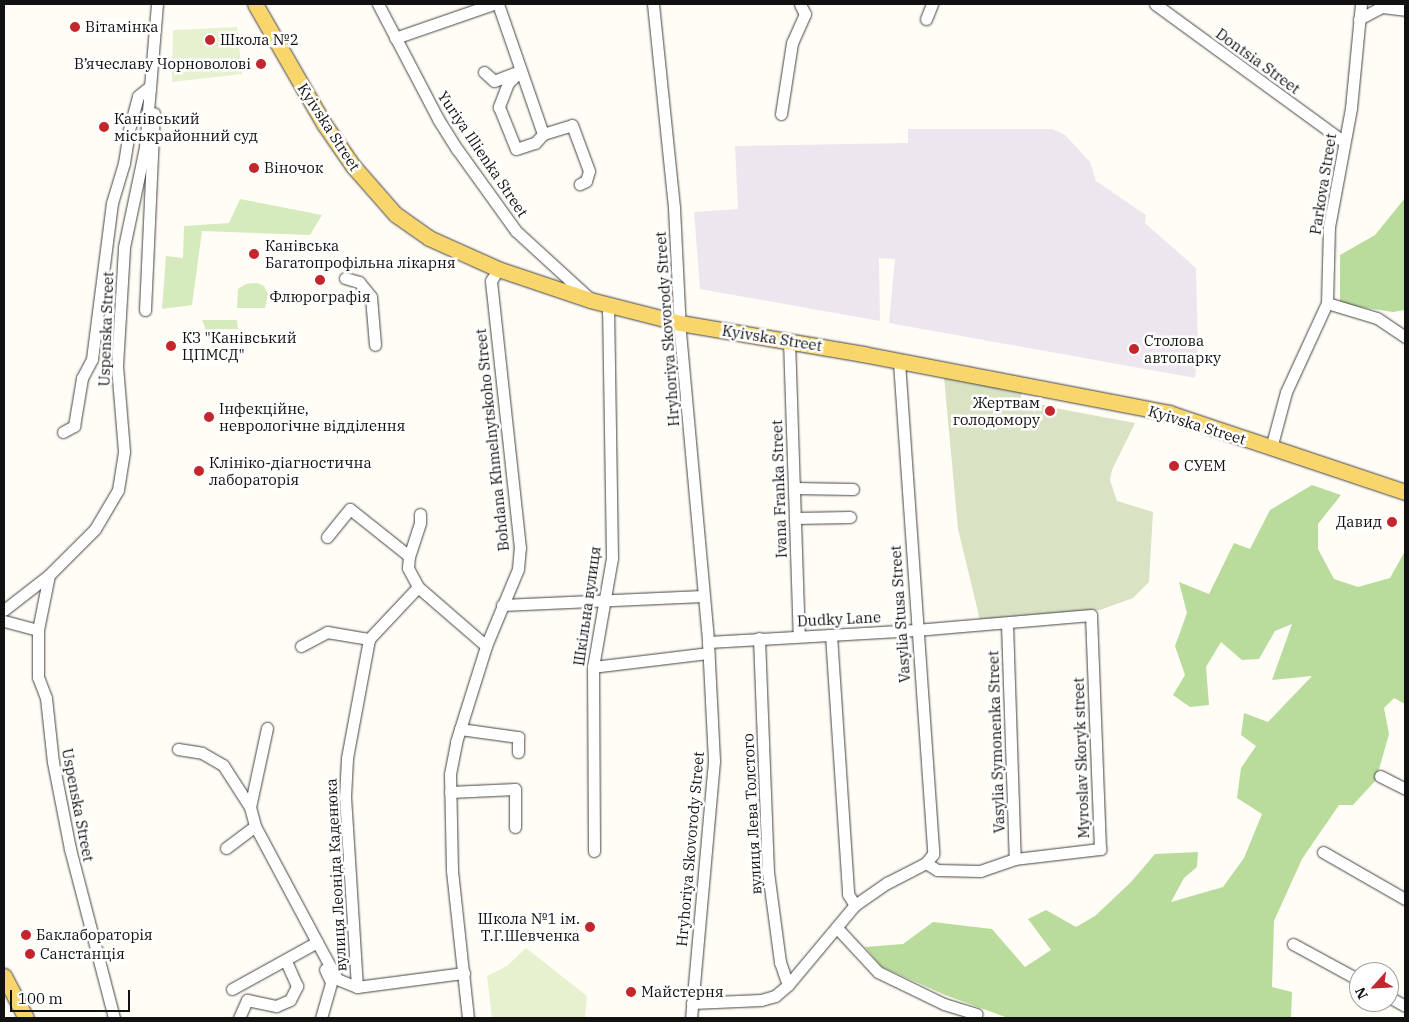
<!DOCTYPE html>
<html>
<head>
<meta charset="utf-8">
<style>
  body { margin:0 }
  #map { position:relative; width:1409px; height:1022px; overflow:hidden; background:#fffdf5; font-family:"IBM Plex Serif",serif }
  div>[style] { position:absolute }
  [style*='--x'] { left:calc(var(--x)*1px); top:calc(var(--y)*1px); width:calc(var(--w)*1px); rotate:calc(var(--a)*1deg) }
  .industrial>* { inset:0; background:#eee6ef }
  .green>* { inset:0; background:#d5ebbd }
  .forest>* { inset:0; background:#b9dc9c }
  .cemetery>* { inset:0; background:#d9e3c4 }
  .pitch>* { inset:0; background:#e6f2cf }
  .roads { filter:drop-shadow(0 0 1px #444) drop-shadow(0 0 1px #444) }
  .minor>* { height:11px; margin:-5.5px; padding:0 5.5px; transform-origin:5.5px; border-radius:5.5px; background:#fff }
  .major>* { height:15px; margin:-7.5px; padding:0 7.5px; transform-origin:7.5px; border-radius:7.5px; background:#f9d66b }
  .dots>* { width:14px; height:14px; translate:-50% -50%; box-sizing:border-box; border:2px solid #fff; border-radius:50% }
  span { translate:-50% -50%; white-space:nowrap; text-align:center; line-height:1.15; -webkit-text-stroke:5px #fff; paint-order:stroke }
  .poi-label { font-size:15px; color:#111 }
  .left { translate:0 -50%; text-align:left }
  .right { translate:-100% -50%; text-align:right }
  .street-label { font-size:15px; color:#111 }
  .frame { position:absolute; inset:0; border:5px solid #111; pointer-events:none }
  .north { position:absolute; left:1349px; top:962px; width:50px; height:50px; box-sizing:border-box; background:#fff; border:1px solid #a0a0a0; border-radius:50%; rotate:244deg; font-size:14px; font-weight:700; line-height:20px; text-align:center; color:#111 }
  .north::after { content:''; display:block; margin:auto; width:18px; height:22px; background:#c4262e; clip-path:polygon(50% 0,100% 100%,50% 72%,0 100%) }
  .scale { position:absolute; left:10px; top:990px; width:120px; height:22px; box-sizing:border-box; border:2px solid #111; border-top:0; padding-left:6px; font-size:15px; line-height:18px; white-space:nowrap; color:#111; -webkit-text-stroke:4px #fff; paint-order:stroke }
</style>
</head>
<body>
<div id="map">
  <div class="industrial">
    <div style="clip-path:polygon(908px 129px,1052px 129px,1065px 135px,1090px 162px,1096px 181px,1146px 215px,1145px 223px,1196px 268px,1198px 347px,1195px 378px,889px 323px,895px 259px,879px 258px,880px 321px,700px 289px,694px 212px,738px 209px,735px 146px,908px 143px)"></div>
  </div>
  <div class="green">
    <div style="clip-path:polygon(240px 199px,322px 215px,310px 235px,202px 231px,192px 305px,162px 309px,166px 256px,183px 258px,184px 226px,229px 223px)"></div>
    <div style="clip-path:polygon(257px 283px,264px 286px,268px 294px,265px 308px,237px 308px,238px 289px,246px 284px)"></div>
    <div style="clip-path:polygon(202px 320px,237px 320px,238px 329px,215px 329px,219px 353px,213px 348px)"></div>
  </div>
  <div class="forest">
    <div style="clip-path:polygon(1405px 198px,1405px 310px,1393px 312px,1340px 304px,1340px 255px,1375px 235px)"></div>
    <div style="clip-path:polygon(1312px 485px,1341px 495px,1318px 524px,1318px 549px,1334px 579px,1358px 587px,1390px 578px,1405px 551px,1405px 704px,1394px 698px,1384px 708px,1389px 734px,1376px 780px,1353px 805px,1339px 805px,1302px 859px,1274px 921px,1272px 987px,1292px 992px,1291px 1018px,1008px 1018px,945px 995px,882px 967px,865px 947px,903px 944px,933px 922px,992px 929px,1025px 967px,1051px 950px,1028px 919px,1046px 910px,1076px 927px,1095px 916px,1131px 882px,1155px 854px,1198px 852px,1197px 867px,1184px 878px,1171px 902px,1223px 887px,1244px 858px,1262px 814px,1237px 798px,1241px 768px,1256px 746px,1241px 735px,1244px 713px,1268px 722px,1312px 676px,1272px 680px,1292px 624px,1275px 631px,1259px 659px,1242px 660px,1221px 642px,1206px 667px,1209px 705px,1190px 707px,1173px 695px,1185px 675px,1175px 646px,1187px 613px,1179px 582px,1209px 594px,1234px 543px,1250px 549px,1270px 510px)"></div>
  </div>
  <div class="cemetery">
    <div style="clip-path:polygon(944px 377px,1022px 392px,1020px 399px,1048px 406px,1046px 412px,1052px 414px,1055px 408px,1135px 423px,1112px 470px,1110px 480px,1117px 501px,1153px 512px,1149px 582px,1133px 598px,1100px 610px,980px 620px,958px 529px)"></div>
  </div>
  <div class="pitch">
    <div style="clip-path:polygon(237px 27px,242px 74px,172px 82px,173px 30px)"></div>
    <div style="clip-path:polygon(526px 948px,587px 996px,585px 1018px,492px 1018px,487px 976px,507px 966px)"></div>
  </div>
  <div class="roads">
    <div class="minor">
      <div style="--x:378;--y:4;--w:130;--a:62.4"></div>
      <div style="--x:438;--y:119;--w:36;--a:58"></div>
      <div style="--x:457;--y:149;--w:101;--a:54.3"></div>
      <div style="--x:516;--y:231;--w:99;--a:42.5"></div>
      <div style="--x:498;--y:4;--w:138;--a:70.9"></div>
      <div style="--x:653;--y:4;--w:205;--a:84.1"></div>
      <div style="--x:674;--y:208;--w:124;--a:87.2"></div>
      <div style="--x:680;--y:332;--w:311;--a:84.8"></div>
      <div style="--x:708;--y:642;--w:119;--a:87.1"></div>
      <div style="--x:714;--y:761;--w:258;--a:95.1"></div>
      <div style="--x:1155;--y:4;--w:234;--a:36.1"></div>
      <div style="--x:926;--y:19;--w:16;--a:-68"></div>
      <div style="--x:1359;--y:19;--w:26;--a:-28"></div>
      <div style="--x:1382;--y:7;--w:23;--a:7"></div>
      <div style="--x:395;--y:38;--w:104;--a:-19.1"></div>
      <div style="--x:484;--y:72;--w:13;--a:42"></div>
      <div style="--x:494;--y:81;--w:28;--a:-21"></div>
      <div style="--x:520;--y:71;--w:17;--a:135"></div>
      <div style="--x:508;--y:83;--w:26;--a:111"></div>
      <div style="--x:499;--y:107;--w:45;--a:68"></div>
      <div style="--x:516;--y:149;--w:20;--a:-18"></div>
      <div style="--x:535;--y:143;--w:12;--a:-48"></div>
      <div style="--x:543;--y:134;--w:30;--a:-17"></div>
      <div style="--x:572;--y:125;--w:49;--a:69.7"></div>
      <div style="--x:589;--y:171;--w:10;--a:107"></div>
      <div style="--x:586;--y:181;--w:7;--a:153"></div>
      <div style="--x:781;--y:114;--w:72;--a:-81.2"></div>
      <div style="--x:792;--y:43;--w:32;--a:-66"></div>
      <div style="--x:805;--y:14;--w:11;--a:-117"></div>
      <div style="--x:345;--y:278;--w:15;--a:16"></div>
      <div style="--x:359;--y:282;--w:19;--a:51"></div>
      <div style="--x:371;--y:297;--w:48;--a:85.2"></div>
      <div style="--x:1327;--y:303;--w:52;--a:16.7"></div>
      <div style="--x:1377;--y:318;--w:34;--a:34"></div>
      <div style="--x:145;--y:310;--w:197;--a:-87.4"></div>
      <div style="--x:789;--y:340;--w:296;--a:88.1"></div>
      <div style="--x:899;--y:362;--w:493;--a:86"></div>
      <div style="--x:933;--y:854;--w:11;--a:128"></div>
      <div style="--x:63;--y:432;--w:13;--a:-29"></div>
      <div style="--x:74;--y:426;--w:49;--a:-80.5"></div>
      <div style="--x:82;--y:378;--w:21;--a:-62"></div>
      <div style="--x:92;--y:359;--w:157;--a:-82.7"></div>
      <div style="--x:112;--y:203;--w:42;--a:-73.3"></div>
      <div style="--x:124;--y:163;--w:33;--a:-81"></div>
      <div style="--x:129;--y:130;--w:35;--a:-75"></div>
      <div style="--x:138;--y:96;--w:14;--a:-39"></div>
      <div style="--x:149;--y:87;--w:3;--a:72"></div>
      <div style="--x:1271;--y:448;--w:58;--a:-75"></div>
      <div style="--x:1286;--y:392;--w:98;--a:-65.3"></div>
      <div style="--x:1327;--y:303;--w:76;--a:-88.5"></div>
      <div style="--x:1329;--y:227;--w:121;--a:-79.5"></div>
      <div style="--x:1351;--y:108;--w:104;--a:-84.5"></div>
      <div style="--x:794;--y:488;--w:59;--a:1"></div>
      <div style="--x:420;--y:514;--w:9;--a:90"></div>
      <div style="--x:420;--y:523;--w:35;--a:108"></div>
      <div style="--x:409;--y:556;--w:12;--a:95"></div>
      <div style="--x:408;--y:568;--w:21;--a:62"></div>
      <div style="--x:418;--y:587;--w:90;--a:40.9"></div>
      <div style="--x:795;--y:518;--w:55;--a:-1"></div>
      <div style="--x:327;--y:537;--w:36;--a:-51"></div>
      <div style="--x:350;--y:509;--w:75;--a:38.5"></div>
      <div style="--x:502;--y:605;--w:201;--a:-2.6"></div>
      <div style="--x:4;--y:610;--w:57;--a:-37.9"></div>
      <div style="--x:49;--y:575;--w:65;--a:-45"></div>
      <div style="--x:95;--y:529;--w:45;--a:-59.5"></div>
      <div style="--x:118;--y:490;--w:39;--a:-81"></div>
      <div style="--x:124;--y:451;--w:85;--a:-94.7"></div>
      <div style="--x:117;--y:366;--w:119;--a:-86.6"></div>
      <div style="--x:124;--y:247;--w:102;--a:-78.1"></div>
      <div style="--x:145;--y:147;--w:144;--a:-85.2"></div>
      <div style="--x:4;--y:621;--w:35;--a:15"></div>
      <div style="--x:38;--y:630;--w:47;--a:90"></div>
      <div style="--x:38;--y:677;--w:22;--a:69"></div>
      <div style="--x:46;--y:698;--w:64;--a:83.8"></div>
      <div style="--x:53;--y:762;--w:89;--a:78.9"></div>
      <div style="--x:70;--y:849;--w:175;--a:75.4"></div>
      <div style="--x:1007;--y:624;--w:235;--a:88.1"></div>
      <div style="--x:38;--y:630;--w:56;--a:-78.7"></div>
      <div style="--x:831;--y:635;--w:260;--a:86.2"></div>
      <div style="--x:848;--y:894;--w:13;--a:58"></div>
      <div style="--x:759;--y:638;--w:234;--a:87.8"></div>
      <div style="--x:768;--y:872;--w:91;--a:82.4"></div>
      <div style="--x:780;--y:962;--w:24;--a:71"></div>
      <div style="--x:369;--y:639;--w:71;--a:-46.7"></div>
      <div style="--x:301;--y:646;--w:30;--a:-28"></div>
      <div style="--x:327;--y:632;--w:43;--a:9.5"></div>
      <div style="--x:593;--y:667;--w:116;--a:-6.9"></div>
      <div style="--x:267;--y:728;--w:81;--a:102.1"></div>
      <div style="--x:250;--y:807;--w:20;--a:75"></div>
      <div style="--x:255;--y:826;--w:132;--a:61.9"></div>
      <div style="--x:460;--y:729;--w:59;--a:7.9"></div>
      <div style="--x:518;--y:737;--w:15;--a:90"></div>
      <div style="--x:178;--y:749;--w:24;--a:9"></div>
      <div style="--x:202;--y:753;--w:24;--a:30"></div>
      <div style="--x:223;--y:765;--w:50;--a:57.3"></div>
      <div style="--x:1380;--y:776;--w:28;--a:27"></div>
      <div style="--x:450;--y:792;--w:65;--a:-2.6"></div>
      <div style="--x:515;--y:789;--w:38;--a:90"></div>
      <div style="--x:226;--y:848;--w:36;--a:-37"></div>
      <div style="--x:594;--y:851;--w:184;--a:-90.3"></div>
      <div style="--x:593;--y:667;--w:111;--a:-80.1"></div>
      <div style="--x:612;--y:558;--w:245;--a:-90.9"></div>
      <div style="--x:608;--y:313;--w:9;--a:-72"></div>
      <div style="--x:1323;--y:852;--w:95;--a:29.8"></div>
      <div style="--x:838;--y:929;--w:59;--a:47.1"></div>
      <div style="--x:878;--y:972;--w:73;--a:25.9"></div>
      <div style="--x:944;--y:1004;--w:34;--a:17"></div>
      <div style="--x:1293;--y:944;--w:75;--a:28.6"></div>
      <div style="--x:357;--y:987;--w:190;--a:-93.6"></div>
      <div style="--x:345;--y:797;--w:39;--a:-87"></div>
      <div style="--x:347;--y:758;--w:121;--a:-79.5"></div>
      <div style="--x:357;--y:987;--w:108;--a:-7.5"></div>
      <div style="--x:232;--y:989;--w:97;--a:-28.9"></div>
      <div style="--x:317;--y:942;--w:42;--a:61.6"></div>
      <div style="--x:337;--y:979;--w:22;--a:22"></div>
      <div style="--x:1389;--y:997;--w:18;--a:29"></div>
      <div style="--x:692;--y:1003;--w:69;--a:-2.5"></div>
      <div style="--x:761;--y:1000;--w:15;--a:-16"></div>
      <div style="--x:775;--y:996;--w:17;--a:-40"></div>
      <div style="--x:788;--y:985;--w:104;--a:-50.1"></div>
      <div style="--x:855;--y:905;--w:39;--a:-35"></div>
      <div style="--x:887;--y:883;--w:44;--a:-27.1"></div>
      <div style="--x:926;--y:863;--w:13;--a:32"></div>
      <div style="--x:937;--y:870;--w:43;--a:1.3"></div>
      <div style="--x:980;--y:871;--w:37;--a:-19"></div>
      <div style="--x:1015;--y:859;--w:86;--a:-6.7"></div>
      <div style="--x:1100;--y:849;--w:234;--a:-92.2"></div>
      <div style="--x:1091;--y:615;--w:176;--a:175.1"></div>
      <div style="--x:916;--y:630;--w:208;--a:176.7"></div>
      <div style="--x:239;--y:1018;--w:20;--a:-66"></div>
      <div style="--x:247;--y:1000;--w:30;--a:12"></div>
      <div style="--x:276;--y:1006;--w:15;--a:-23"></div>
      <div style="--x:290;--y:1000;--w:16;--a:-63"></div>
      <div style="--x:297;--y:986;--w:27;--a:-114"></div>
      <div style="--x:321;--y:1018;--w:37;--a:-74"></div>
      <div style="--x:331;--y:982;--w:14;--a:-115"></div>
      <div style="--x:468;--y:1018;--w:149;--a:-96.2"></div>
      <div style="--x:452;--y:870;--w:96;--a:-91.2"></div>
      <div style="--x:450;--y:774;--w:33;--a:-79"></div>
      <div style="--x:456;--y:742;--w:101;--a:-72.6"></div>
      <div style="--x:486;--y:646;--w:83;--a:-67.4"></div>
      <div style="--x:518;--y:569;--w:21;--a:-85"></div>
      <div style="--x:520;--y:548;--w:269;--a:-96.2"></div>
      <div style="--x:491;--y:281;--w:14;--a:-60"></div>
    </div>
    <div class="major">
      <div style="--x:255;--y:4;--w:138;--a:60.1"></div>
      <div style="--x:324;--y:124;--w:51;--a:55.4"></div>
      <div style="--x:353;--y:166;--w:64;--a:48.8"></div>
      <div style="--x:395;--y:214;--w:42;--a:35.2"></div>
      <div style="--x:429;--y:238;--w:76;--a:24.2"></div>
      <div style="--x:498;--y:269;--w:97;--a:18.6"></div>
      <div style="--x:590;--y:300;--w:93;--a:14.3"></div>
      <div style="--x:680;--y:323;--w:186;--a:9.6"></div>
      <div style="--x:863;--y:354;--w:312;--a:10.9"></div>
      <div style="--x:1169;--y:413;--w:249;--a:18.5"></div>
      <div style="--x:4;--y:976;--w:47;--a:62.4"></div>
    </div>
  </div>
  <div class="dots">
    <div style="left:75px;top:27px;background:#c4262e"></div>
    <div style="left:210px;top:40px;background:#c4262e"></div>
    <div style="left:261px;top:64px;background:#c4262e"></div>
    <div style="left:104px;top:127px;background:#c4262e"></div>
    <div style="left:254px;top:168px;background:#c4262e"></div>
    <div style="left:254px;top:254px;background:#c4262e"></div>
    <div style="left:320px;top:280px;background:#c4262e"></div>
    <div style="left:171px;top:346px;background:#c4262e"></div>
    <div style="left:1134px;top:349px;background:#c4262e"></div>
    <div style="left:1050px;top:411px;background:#c4262e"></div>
    <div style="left:209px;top:417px;background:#c4262e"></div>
    <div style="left:1174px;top:466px;background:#c4262e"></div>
    <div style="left:199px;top:471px;background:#c4262e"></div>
    <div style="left:1392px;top:522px;background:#c4262e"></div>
    <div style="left:590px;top:927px;background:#c4262e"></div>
    <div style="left:26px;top:935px;background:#c4262e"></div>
    <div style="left:30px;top:954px;background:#c4262e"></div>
    <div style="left:631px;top:992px;background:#c4262e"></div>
  </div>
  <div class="poi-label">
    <span class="left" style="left:85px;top:27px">Вітамінка</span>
    <span class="left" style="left:220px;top:40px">Школа №2</span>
    <span class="right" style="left:251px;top:64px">В’ячеславу Чорноволові</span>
    <span class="left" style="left:114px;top:127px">Канівський<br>міськрайонний суд</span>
    <span class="left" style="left:264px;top:168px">Віночок</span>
    <span class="left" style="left:265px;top:254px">Канівська<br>Багатопрофільна лікарня</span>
    <span style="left:320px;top:297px">Флюрографія</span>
    <span class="left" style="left:182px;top:346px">КЗ "Канівський<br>ЦПМСД"</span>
    <span class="left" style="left:1144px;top:349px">Столова<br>автопарку</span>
    <span class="right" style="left:1040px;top:411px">Жертвам<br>голодомору</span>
    <span class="left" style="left:219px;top:417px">Інфекційне,<br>неврологічне відділення</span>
    <span class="left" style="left:209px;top:471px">Клініко-діагностична<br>лабораторія</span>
    <span class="left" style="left:1184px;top:466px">СУЕМ</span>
    <span class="right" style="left:1382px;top:522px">Давид</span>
    <span class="right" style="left:580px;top:927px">Школа №1 ім.<br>Т.Г.Шевченка</span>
    <span class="left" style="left:36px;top:935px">Баклабораторія</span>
    <span class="left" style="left:40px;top:954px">Санстанція</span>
    <span class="left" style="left:641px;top:992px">Майстерня</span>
  </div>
  <div class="street-label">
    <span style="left:1258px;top:61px;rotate:36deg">Dontsia Street</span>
    <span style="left:329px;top:127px;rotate:57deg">Kyivska Street</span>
    <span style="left:483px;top:154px;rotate:56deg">Yuriya Illienka Street</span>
    <span style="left:1323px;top:184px;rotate:-81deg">Parkova Street</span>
    <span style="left:106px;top:329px;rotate:-88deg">Uspenska Street</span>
    <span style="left:667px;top:329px;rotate:-94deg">Hryhoriya Skovorody Street</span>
    <span style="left:772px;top:338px;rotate:9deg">Kyivska Street</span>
    <span style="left:1197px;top:425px;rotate:17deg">Kyivska Street</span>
    <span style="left:492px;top:440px;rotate:-96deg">Bohdana Khmelnytskoho Street</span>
    <span style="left:779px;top:489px;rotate:-92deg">Ivana Franka Street</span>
    <span style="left:587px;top:606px;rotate:-82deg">Шкільна вулиця</span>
    <span style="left:900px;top:614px;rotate:-94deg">Vasylia Stusa Street</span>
    <span style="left:839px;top:619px;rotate:-3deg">Dudky Lane</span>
    <span style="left:996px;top:742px;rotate:-92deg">Vasylia Symonenka Street</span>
    <span style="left:1081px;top:758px;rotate:-92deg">Myroslav Skoryk street</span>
    <span style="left:78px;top:805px;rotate:79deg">Uspenska Street</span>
    <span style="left:752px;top:814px;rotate:-93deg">вулиця Лева Толстого</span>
    <span style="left:690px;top:849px;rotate:-85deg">Hryhoriya Skovorody Street</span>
    <span style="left:336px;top:875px;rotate:-93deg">вулиця Леоніда Каденюка</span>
  </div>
  <div class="frame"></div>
  <div class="north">N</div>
  <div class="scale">100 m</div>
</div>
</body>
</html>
